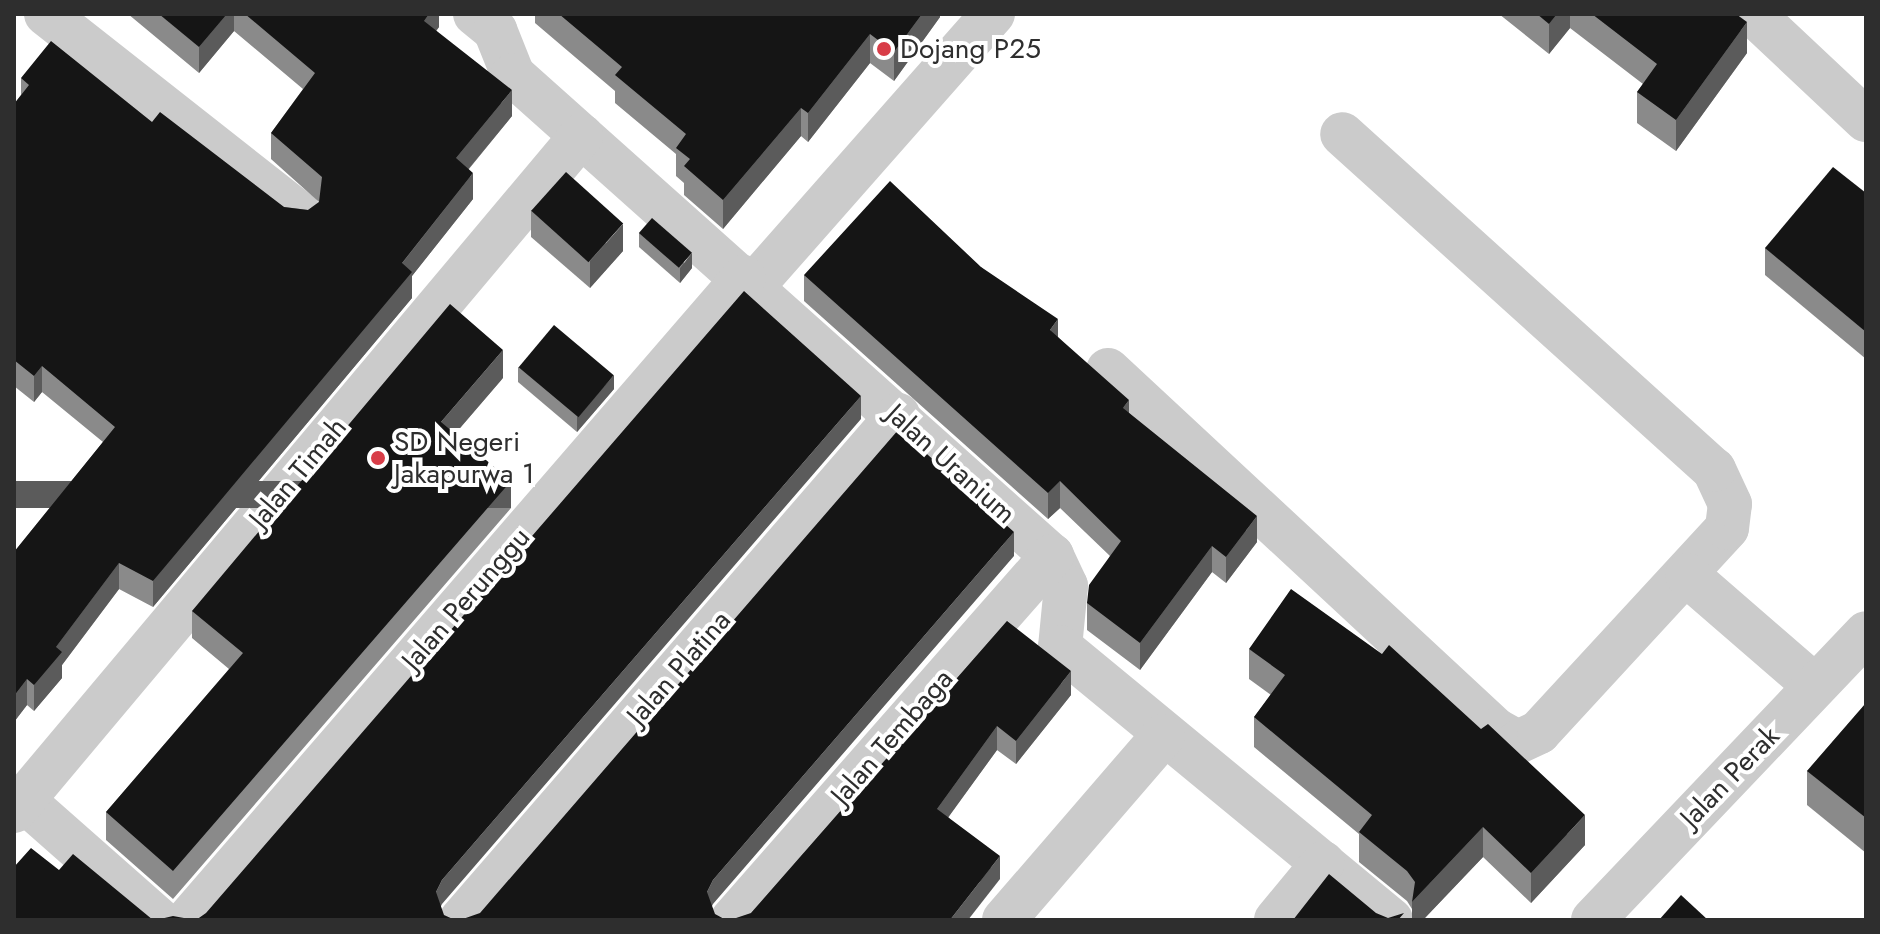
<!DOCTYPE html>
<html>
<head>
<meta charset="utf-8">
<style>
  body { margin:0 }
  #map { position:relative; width:1880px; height:934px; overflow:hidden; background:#fff; font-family:Jost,sans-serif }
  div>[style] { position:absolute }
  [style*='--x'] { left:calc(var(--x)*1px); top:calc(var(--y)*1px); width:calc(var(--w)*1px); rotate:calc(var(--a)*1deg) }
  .street>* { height:44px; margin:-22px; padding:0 22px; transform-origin:22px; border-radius:22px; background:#cbcbcb }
  .wall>* { inset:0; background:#8a8a8a }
  .shaded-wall>* { inset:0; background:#5b5b5b; transform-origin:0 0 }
  .building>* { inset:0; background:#151515; transform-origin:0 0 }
  .dots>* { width:22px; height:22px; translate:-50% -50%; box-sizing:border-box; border:4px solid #fff; border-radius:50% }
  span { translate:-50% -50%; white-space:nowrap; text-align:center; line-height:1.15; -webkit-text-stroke:8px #fff; paint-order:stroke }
  .poi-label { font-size:28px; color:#2e2e2e }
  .left { translate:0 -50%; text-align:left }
  .street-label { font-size:28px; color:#2e2e2e }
  .frame { position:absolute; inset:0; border:16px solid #2e2e2e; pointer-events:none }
</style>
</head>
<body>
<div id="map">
  <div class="street">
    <div style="--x:46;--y:14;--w:322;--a:38.2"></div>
    <div style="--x:475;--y:14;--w:26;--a:39"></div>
    <div style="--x:495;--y:30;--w:48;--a:68.2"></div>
    <div style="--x:513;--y:75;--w:722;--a:41.75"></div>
    <div style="--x:1052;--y:556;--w:33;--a:65"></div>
    <div style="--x:1066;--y:586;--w:61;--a:95.6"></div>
    <div style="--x:1060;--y:647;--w:429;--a:39.5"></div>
    <div style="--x:1753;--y:14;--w:155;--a:43.2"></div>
    <div style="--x:753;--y:286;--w:363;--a:-48.6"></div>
    <div style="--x:1108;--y:370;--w:529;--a:42.86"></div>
    <div style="--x:1496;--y:730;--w:25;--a:29"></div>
    <div style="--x:1518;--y:742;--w:23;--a:-25"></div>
    <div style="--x:1539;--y:732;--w:277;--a:-47.3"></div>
    <div style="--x:1727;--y:528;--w:24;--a:-83"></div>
    <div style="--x:1730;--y:504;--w:38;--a:-115"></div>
    <div style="--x:1714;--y:470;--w:501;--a:-137.91"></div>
    <div style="--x:1687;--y:575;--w:169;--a:40.9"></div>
    <div style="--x:23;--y:800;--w:181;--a:41.4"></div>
    <div style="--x:14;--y:811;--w:882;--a:-49.97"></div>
    <div style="--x:188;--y:920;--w:850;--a:-49.15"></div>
    <div style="--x:461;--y:920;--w:668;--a:-49.13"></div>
    <div style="--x:732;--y:920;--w:485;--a:-48.7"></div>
    <div style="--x:1004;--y:920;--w:243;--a:-49.2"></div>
    <div style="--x:1276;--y:920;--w:74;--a:-50.5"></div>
    <div style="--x:1593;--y:920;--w:396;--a:-46.4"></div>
  </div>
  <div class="wall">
    <div style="clip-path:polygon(128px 14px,439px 14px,439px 27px,436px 31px,512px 116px,469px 169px,473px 199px,412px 276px,412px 298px,153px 607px,119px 589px,62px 665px,62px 678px,34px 711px,27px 705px,14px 722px,14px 552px,103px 442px,42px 392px,34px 402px,14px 386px,14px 104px,21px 95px,21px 78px,152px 122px,284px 207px,308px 210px,319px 202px,271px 159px,271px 133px,303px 89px,234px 31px,199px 73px)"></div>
    <div style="clip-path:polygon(535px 14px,940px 14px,940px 17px,894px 81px,870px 63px,808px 142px,801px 136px,723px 229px,684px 195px,684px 183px,676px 176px,676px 154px,615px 103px,615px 91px,535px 23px)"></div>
    <div style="clip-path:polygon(1499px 14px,1736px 14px,1747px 53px,1676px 151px,1637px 123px,1637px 92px,1643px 84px,1570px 28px,1549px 54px)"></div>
    <div style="clip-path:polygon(1866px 193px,1866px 359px,1765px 275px,1765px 248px)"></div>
    <div style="clip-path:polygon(531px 210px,623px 251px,590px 288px,531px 237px)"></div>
    <div style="clip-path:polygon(639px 233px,692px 268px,680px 283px,639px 247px)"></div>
    <div style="clip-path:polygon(981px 267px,1058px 337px,1129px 413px,1257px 542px,1226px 583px,1212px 572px,1140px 670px,1087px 630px,1087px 603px,1110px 556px,1060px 508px,1048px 519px,804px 301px,804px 275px)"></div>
    <div style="clip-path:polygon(518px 367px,614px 389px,577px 432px,518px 382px)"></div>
    <div style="clip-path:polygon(503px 378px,455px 434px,511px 508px,173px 899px,106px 840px,106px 812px,229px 669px,192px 638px,192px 611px)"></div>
    <div style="clip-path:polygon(1007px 621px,1071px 695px,1016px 764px,997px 750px,948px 817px,1000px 879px,751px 913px)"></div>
    <div style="clip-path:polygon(1249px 649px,1585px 845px,1531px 903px,1483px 857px,1423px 920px,1412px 920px,1412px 909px,1407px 901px,1359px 862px,1359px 834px,1254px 747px,1254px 717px,1271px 695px,1249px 679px)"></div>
    <div style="clip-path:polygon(1866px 703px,1866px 853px,1807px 805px,1807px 771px)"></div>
  </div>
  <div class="shaded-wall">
    <div style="clip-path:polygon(227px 14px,234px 14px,234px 31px,199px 73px,199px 47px)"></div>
    <div style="clip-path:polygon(429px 14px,439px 14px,439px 27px,424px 47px,424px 21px)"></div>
    <div style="clip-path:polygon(922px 14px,940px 14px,940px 17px,894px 81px,894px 52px)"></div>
    <div style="clip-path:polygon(1557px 14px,1570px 14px,1570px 28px,1549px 54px,1549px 24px)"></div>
    <div style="clip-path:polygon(1747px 22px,1747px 53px,1676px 151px,1676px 120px)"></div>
    <div style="clip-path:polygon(870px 34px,870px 63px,808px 142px,808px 113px)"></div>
    <div style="clip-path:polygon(512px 90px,512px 116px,456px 184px,456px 158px)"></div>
    <div style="clip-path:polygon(801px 108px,801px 136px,723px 229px,723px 200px)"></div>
    <div style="clip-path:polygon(473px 173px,473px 199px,412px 276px,412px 298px,153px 607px,153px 581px)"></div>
    <div style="clip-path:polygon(623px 224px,623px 251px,590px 288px,590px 261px)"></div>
    <div style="clip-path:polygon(692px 253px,692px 268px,680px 283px,680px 268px)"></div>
    <div style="clip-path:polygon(1058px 319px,1058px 346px,1050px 330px)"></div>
    <div style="clip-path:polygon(503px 350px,503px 378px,441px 450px,441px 422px)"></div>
    <div style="clip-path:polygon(42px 366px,42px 392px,34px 402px,34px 376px)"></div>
    <div style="clip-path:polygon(614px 375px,614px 389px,577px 432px,577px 417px)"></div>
    <div style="clip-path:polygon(861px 396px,861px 419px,442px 904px,436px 916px,436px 892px,442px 880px)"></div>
    <div style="clip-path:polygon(1129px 400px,1129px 427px,1123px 408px)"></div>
    <div style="left:511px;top:481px;width:27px;height:516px;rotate:90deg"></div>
    <div style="clip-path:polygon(1060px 481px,1060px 508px,1048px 519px,1048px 493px)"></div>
    <div style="clip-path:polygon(1257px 516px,1257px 542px,1226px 583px,1226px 557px)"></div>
    <div style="clip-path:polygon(1014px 532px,1014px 556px,713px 904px,707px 916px,707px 892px,713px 880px)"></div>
    <div style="clip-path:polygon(1212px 546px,1212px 572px,1140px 670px,1140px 643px)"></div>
    <div style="clip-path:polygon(119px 563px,119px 589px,62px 665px,62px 678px,34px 711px,34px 685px,56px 647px)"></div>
    <div style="clip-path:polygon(1071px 671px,1071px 695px,1016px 764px,1016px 741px)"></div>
    <div style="clip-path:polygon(27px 679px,27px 705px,14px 722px,14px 696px)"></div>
    <div style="clip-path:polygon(997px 726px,997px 750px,937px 833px,937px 809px)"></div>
    <div style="clip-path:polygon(1585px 815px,1585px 845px,1531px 903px,1531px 873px)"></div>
    <div style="clip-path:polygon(1483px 827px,1483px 857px,1423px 920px,1412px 920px,1412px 902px)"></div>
    <div style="clip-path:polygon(1000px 856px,1000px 879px,968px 920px,950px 920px)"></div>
  </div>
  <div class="building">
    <div style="clip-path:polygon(159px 14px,227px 14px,199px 47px)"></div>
    <div style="clip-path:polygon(245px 14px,429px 14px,424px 21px,512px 90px,456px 158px,473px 173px,402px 263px,412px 272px,153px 581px,119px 563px,56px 647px,62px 652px,34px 685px,27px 679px,14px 696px,14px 552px,115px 427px,42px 366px,34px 376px,14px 360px,14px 104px,29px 85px,21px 78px,51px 41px,152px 122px,160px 112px,284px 207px,308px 210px,319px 202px,322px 177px,271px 133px,315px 73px)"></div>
    <div style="clip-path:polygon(559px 14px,922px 14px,894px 52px,870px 34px,808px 113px,801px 108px,723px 200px,684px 166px,690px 159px,676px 148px,686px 134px,615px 75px,622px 67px)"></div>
    <div style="clip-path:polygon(1537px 14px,1557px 14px,1549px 24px)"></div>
    <div style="clip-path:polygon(1592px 14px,1736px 14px,1747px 22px,1676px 120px,1637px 92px,1657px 64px)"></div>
    <div style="clip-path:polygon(1833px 167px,1866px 193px,1866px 332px,1765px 248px)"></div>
    <div style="left:566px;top:172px;width:77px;height:52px;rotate:42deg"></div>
    <div style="clip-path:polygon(890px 181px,981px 267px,1058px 319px,1050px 330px,1129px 400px,1123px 408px,1257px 516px,1226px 557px,1212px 546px,1140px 643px,1087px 603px,1089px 585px,1121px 541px,1060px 481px,1048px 493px,804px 275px)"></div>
    <div style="left:652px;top:218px;width:53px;height:20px;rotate:41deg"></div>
    <div style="clip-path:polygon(744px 291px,861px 396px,442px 880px,436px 892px,444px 915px,455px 920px,196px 920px,206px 913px)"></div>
    <div style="clip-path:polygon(450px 304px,503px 350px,441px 422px,511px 481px,173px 871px,106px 812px,243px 653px,192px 611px)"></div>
    <div style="left:554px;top:325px;width:78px;height:55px;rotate:40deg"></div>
    <div style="clip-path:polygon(899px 429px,1014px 532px,713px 880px,707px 892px,715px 914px,726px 920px,460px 920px,480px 913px)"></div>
    <div style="clip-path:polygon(1291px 589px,1382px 654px,1389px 645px,1481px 729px,1488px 724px,1585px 815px,1531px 873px,1483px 827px,1412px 902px,1415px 882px,1407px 871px,1359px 832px,1372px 815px,1254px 717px,1285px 675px,1249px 649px)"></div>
    <div style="clip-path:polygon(1007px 621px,1071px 671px,1016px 741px,997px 726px,937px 809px,1000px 856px,950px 920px,730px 920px,751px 913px)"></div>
    <div style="clip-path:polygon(1866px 703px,1866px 818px,1807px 771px)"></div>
    <div style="clip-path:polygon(31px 848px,59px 870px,73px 854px,153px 920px,14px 920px,14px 867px)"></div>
    <div style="clip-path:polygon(1329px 874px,1376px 913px,1388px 918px,1404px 913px,1398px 920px,1293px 920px)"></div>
    <div style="clip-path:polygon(1681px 895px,1708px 920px,1659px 920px)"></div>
    <div style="clip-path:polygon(173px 916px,195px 920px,156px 920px)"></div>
  </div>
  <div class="dots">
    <div style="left:884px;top:49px;background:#d83d48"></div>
    <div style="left:378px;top:458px;background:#d83d48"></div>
  </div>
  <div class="poi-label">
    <span class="left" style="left:900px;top:49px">Dojang P25</span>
    <span class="left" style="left:394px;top:458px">SD Negeri<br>Jakapurwa 1</span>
  </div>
  <div class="street-label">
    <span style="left:951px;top:464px;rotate:42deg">Jalan Uranium</span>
    <span style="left:298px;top:473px;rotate:-50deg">Jalan Timah</span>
    <span style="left:466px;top:599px;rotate:-49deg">Jalan Perunggu</span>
    <span style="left:679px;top:668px;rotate:-49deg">Jalan Platina</span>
    <span style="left:892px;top:737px;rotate:-49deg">Jalan Tembaga</span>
    <span style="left:1730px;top:777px;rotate:-46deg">Jalan Perak</span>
  </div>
  <div class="frame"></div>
</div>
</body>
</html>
